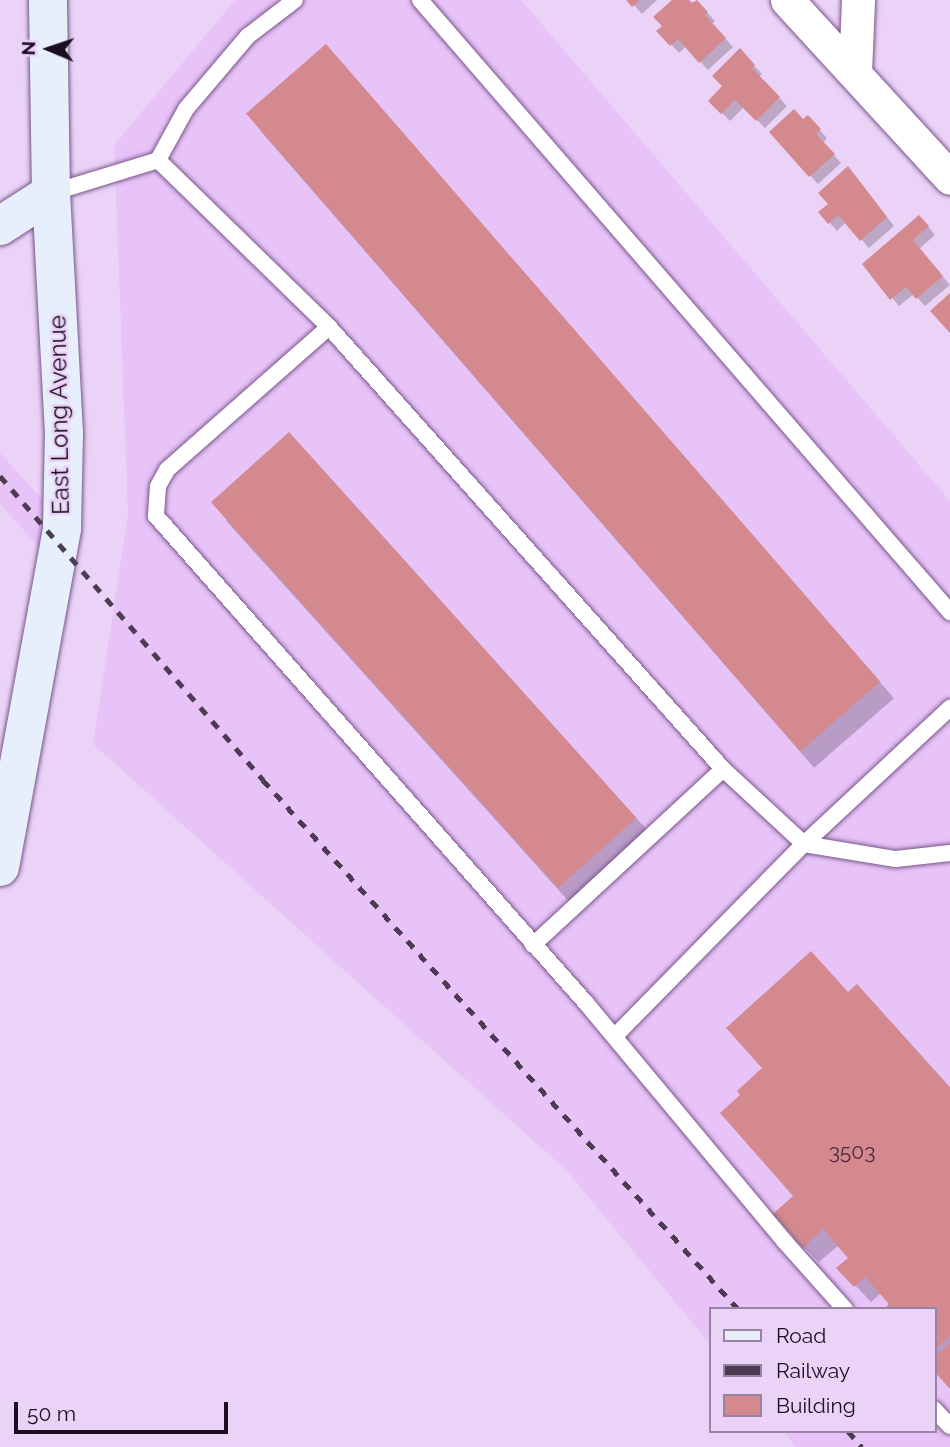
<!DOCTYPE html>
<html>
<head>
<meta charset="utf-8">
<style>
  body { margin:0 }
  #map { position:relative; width:950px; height:1447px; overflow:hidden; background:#ebd3f7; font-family:Raleway,sans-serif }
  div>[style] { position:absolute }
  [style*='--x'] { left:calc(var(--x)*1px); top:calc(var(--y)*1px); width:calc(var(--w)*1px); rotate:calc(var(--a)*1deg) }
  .built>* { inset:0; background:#e7c3f8 }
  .shadow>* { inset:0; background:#0003; transform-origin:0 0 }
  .building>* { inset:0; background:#d3898e; transform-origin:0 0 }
  .roads { filter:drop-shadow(0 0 2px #7a568b) drop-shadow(0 0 2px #7a568b) }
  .service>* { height:16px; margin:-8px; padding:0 8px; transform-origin:8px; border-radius:8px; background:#fff }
  .minor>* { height:33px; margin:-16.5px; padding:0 16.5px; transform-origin:16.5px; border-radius:16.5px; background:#fff }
  .secondary>* { height:38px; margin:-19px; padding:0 19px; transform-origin:19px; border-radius:19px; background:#e6effb }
  .rail>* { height:5px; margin-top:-2.5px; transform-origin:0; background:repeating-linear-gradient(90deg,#4b3b53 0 9px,transparent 0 18px) }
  span { translate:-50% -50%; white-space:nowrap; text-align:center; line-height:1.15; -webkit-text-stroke:5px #ebd3f7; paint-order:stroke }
  .number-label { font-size:21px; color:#492c3d }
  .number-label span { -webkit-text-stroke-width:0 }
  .street-label { font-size:24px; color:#1b0d22 }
  .legend { position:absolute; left:709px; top:1307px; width:228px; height:126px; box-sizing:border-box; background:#ebd3f7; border:2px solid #9884a2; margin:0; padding:9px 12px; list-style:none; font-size:21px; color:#1b0d22 }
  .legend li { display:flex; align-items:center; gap:14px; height:35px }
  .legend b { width:35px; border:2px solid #9884a2 }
  .north { position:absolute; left:14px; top:14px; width:70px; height:70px; -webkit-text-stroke:5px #ebd3f7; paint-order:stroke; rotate:272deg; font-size:19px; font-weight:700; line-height:28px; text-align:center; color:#1b0d22 }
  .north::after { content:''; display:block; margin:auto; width:24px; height:32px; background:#1b0d22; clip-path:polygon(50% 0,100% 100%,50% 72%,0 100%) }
  .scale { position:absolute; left:14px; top:1402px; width:214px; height:32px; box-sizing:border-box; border:4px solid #1b0d22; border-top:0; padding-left:9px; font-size:21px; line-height:24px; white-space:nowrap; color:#1b0d22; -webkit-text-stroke:5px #ebd3f7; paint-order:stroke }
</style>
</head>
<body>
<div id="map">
  <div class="built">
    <div style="clip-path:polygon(235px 0,521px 0,950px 501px,950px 1447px,796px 1447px,783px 1431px,934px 1431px,934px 1309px,710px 1309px,710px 1344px,566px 1170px,93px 744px,128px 514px,114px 145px)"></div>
    <div style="clip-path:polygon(0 453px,49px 507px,45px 554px,0 504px)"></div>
  </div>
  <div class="shadow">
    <div style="clip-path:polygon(629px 0,657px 0,642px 14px)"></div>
    <div style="clip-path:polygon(674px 0,688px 0,704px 9px,715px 21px,712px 24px,733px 47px,708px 70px,686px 46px,679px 53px,659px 31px,665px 26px)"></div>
    <div style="clip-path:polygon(740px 51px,762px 74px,759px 77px,787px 106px,765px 128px,744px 107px,730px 121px,710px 101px,725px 86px)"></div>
    <div style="left:341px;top:62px;width:843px;height:106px;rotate:49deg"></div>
    <div style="clip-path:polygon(808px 117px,827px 138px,823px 143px,841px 163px,818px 184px,771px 132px)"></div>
    <div style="clip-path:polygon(856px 177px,894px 226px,869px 248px,846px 222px,837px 231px,820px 212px)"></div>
    <div style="clip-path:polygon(927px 225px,935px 235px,919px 249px,950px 285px,925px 306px,914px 294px,899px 306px,864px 264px)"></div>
    <div style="left:305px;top:450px;width:516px;height:106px;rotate:48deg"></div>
    <div style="clip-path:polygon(849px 994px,873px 1002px,950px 1087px,950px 1386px,934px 1372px,934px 1309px,891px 1304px,881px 1293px,871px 1302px,839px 1268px,850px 1258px,839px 1245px,819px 1262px,804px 1247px,796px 1196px)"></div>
  </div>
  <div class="building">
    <div style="clip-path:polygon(626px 0,640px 0,632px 7px)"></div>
    <div style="clip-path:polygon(672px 0,689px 0,692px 3px,697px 0,708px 12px,705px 15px,726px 38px,699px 63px,678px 39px,670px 46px,656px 31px,662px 26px,653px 17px)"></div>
    <div style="left:326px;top:44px;width:845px;height:106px;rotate:49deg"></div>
    <div style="clip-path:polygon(740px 48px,755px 65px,752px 68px,780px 97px,756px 121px,735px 100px,721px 114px,708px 101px,722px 86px,712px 76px)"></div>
    <div style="clip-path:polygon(794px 109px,803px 119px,808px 115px,821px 129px,816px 134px,835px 154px,809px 177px,769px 132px)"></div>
    <div style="clip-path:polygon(848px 166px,887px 217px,860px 241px,838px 215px,828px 224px,818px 212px,828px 204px,818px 193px)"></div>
    <div style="clip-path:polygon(919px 215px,929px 226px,913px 240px,943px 276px,916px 299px,906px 287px,890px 300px,862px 264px)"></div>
    <div style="clip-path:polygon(950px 293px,950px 333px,930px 311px)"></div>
    <div style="left:289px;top:432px;width:519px;height:105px;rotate:48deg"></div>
    <div style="clip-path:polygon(811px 951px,848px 992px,857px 984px,950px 1088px,950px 1336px,934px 1350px,934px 1309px,884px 1309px,889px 1304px,865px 1277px,854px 1287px,836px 1268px,848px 1258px,823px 1229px,803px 1248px,773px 1214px,793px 1196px,720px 1113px,740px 1095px,737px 1091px,762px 1068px,726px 1028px)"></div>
    <div style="clip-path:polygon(950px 1343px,950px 1389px,934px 1371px,934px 1357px)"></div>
  </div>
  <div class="roads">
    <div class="service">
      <div style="--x:420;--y:0;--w:810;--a:49.11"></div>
      <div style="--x:158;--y:160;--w:58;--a:-61.2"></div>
      <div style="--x:186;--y:109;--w:96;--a:-49.7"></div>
      <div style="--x:248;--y:36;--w:59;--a:-37.5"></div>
      <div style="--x:51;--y:193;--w:112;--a:-17.1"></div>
      <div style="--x:158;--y:160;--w:239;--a:44.3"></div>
      <div style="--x:329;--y:327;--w:592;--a:48.29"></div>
      <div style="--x:723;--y:769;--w:110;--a:42.8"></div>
      <div style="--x:804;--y:844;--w:93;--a:9.3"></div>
      <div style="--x:896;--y:859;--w:54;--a:-6.3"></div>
      <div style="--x:329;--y:327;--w:216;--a:138.6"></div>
      <div style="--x:167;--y:470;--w:18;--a:119"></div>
      <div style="--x:158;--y:486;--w:30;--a:94"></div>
      <div style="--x:156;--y:516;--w:650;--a:48.56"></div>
      <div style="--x:586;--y:1003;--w:311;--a:50.2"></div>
      <div style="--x:785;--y:1242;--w:90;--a:48.2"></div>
      <div style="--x:533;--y:945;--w:259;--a:-42.8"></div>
      <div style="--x:615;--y:1036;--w:269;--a:-45.5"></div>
      <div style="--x:804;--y:844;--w:200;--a:-43"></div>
      <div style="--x:934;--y:1409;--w:23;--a:47"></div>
    </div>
    <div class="minor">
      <div style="--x:787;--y:0;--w:241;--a:47.5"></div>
      <div style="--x:855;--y:72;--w:72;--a:-87.6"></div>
    </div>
    <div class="secondary">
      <div style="--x:0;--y:226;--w:61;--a:-32.9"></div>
      <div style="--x:0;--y:867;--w:345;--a:-79.6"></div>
      <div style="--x:62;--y:528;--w:95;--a:-88.8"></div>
      <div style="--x:64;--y:433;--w:240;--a:-93.1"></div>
      <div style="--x:51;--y:193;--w:193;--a:-90.9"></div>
    </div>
  </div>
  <div class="rail">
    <div style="--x:0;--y:476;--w:402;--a:49.1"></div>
    <div style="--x:263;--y:780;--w:711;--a:48.08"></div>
    <div style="--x:848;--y:1431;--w:21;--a:49"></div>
  </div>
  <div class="number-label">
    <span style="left:852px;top:1152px">3503</span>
  </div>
  <div class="street-label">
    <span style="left:59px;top:415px;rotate:-91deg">East Long Avenue</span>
  </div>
  <ul class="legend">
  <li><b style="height:9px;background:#e6effb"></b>Road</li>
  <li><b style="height:9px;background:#4b3b53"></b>Railway</li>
  <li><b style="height:19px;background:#d3898e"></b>Building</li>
  </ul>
  <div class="north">N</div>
  <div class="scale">50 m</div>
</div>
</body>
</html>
